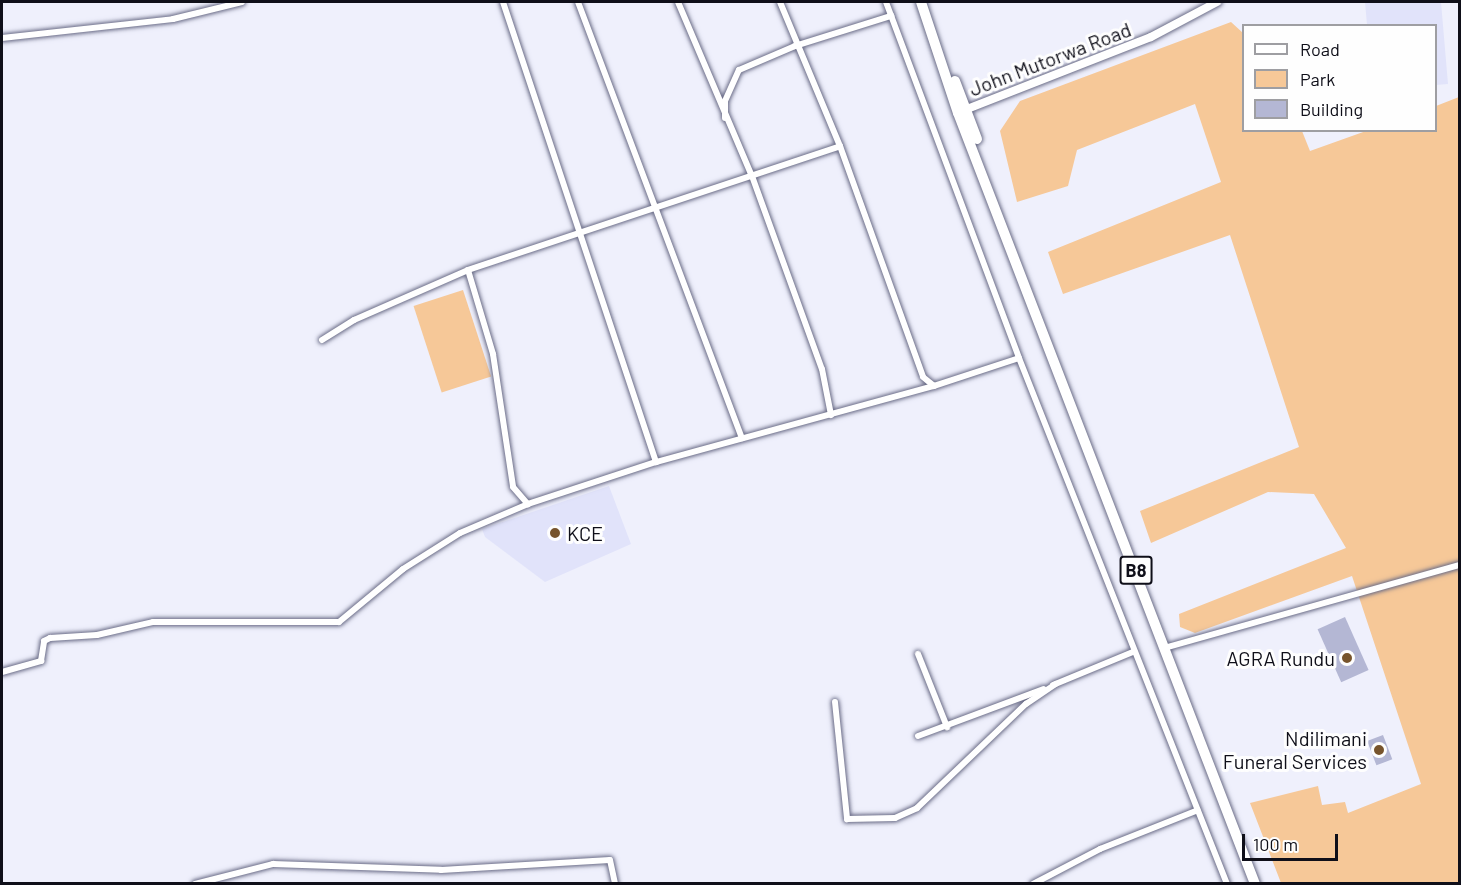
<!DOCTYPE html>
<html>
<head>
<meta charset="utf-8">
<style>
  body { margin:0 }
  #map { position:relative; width:1461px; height:885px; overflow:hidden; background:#eff0fc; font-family:Barlow,sans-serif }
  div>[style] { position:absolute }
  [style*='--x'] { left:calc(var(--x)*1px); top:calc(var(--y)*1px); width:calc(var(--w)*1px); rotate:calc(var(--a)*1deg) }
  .built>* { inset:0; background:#e1e3fa }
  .green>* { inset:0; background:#f6c898; transform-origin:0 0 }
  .building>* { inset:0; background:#b4b7d4; transform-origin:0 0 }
  .roads { filter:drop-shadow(0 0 2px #6a6c87) drop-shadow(0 0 2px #6a6c87) }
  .street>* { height:6px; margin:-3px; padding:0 3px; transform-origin:3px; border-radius:3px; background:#fff }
  .secondary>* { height:8px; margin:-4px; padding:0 4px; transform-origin:4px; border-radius:4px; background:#fff }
  .highway>* { height:10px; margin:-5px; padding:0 5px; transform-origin:5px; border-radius:5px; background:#fff }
  .dots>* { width:16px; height:16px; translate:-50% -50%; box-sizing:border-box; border:3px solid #fefefe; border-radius:50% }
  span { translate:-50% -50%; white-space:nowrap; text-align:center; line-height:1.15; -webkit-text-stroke:6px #fefefe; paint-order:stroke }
  .shield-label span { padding:2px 4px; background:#fefefe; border:2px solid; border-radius:4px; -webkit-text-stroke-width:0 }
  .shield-label { font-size:18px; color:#0f0f19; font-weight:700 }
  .street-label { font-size:20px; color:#0f0f19 }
  .poi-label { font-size:20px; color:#0f0f19 }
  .left { translate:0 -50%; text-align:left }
  .right { translate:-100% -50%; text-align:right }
  .frame { position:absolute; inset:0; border:3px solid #0f0f19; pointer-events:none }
  .legend { position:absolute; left:1242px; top:24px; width:195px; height:108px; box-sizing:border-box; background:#fefefe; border:2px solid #9e9ea2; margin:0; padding:8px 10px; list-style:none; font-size:18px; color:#0f0f19 }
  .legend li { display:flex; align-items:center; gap:12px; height:30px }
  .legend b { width:30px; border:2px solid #9e9ea2 }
  .scale { position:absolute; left:1242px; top:834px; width:96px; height:27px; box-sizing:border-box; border:3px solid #0f0f19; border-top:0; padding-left:8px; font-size:18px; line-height:21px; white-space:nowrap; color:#0f0f19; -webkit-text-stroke:4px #fefefe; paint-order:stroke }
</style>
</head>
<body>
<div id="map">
  <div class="built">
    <div style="clip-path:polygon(1365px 2px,1441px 2px,1448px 84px,1436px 85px,1436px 26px,1367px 25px)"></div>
    <div style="clip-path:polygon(609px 486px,631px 544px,545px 582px,485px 537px,482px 529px)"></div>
  </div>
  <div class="green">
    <div style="clip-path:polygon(1231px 22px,1243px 33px,1244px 130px,1302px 131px,1310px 151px,1366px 131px,1436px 130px,1436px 106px,1459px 97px,1459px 883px,1281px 883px,1250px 803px,1318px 786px,1322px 805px,1345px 802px,1348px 813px,1421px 784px,1352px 576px,1195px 633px,1180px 627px,1179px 614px,1346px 548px,1314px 494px,1268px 492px,1151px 543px,1140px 511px,1299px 447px,1230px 235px,1063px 294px,1048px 252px,1221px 182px,1195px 104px,1077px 150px,1068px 186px,1017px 202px,1000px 131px,1020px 101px)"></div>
    <div style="left:463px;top:290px;width:91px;height:52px;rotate:72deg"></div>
  </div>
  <div class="building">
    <div style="left:1345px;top:617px;width:58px;height:30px;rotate:66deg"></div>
    <div style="left:1383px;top:735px;width:26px;height:17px;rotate:69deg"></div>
  </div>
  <div class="roads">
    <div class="street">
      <div style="--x:503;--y:2;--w:485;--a:71.6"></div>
      <div style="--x:578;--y:2;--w:466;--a:69.4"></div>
      <div style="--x:678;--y:2;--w:189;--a:67"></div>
      <div style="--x:752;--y:176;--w:205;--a:70.1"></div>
      <div style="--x:822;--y:369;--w:47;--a:78.9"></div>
      <div style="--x:780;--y:2;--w:156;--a:67.4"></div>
      <div style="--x:840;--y:146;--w:245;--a:70.2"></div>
      <div style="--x:923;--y:377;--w:14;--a:39"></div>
      <div style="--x:886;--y:2;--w:380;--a:69.5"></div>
      <div style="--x:1019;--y:358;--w:566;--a:68.42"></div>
      <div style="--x:2;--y:38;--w:172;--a:-6.3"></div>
      <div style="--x:173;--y:19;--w:71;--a:-13.8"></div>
      <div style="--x:725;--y:118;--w:17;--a:-90"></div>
      <div style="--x:725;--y:101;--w:34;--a:-66"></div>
      <div style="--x:739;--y:70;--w:61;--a:-23.2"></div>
      <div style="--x:795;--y:46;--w:101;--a:-17.4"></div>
      <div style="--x:468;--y:270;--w:88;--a:73.4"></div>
      <div style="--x:493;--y:354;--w:134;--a:81.4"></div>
      <div style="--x:513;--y:487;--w:23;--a:49"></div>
      <div style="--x:528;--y:504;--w:135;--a:-18.2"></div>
      <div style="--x:656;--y:462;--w:288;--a:-15.3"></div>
      <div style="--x:934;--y:386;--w:89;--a:-18.2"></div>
      <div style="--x:322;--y:340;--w:38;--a:-32"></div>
      <div style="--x:354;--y:320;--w:124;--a:-23.7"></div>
      <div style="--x:468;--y:270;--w:392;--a:-18.4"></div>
      <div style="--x:1164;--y:648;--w:307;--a:-15.7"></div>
      <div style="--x:918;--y:654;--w:79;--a:68.3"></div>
      <div style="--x:2;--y:672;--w:41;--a:-15.8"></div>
      <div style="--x:41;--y:661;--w:20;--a:-81"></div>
      <div style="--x:44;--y:641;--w:7;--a:-27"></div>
      <div style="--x:50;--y:638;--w:47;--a:-3.7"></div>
      <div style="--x:97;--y:635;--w:57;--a:-13.1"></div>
      <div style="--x:153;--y:622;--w:186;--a:0"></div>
      <div style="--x:339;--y:622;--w:83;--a:-39.6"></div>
      <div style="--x:403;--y:569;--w:67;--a:-32.3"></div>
      <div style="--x:460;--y:533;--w:74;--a:-23.1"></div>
      <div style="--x:1053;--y:685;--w:87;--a:-22.4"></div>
      <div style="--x:835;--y:702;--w:118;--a:84.1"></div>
      <div style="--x:847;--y:819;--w:48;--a:-1.2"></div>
      <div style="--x:895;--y:818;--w:24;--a:-24"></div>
      <div style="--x:917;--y:808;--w:151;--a:-43.7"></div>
      <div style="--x:1026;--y:704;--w:36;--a:-34"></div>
      <div style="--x:918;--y:736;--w:134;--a:-20.5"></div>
      <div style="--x:195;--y:884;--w:81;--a:-14.4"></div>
      <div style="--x:273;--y:864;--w:168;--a:2"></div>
      <div style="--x:441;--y:870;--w:169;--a:-3.4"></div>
      <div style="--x:610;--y:860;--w:25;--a:78"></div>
      <div style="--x:1033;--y:884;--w:76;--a:-27.6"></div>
      <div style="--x:1100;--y:849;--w:105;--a:-21.7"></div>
    </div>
    <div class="secondary">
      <div style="--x:962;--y:111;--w:203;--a:-21.4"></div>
      <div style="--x:1151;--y:37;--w:75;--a:-27.9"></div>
    </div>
    <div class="highway">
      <div style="--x:921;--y:2;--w:117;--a:71.6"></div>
      <div style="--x:958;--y:113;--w:826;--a:68.93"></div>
      <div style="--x:955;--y:81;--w:62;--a:69.2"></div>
    </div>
  </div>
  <div class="dots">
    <div style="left:555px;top:533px;background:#77542c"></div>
    <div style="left:1347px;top:658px;background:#77542c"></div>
    <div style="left:1379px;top:750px;background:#77542c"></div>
  </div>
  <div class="shield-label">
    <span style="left:1136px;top:570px">B8</span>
  </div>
  <div class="street-label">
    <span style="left:1050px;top:59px;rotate:-21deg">John Mutorwa Road</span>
  </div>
  <div class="poi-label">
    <span class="left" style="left:567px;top:533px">KCE</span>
    <span class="right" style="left:1335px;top:658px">AGRA Rundu</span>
    <span class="right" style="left:1367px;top:750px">Ndilimani<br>Funeral Services</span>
  </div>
  <div class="frame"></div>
  <ul class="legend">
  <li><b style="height:8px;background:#fff"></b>Road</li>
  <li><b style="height:16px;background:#f6c898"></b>Park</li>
  <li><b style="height:16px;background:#b4b7d4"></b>Building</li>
  </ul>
  <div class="scale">100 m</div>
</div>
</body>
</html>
